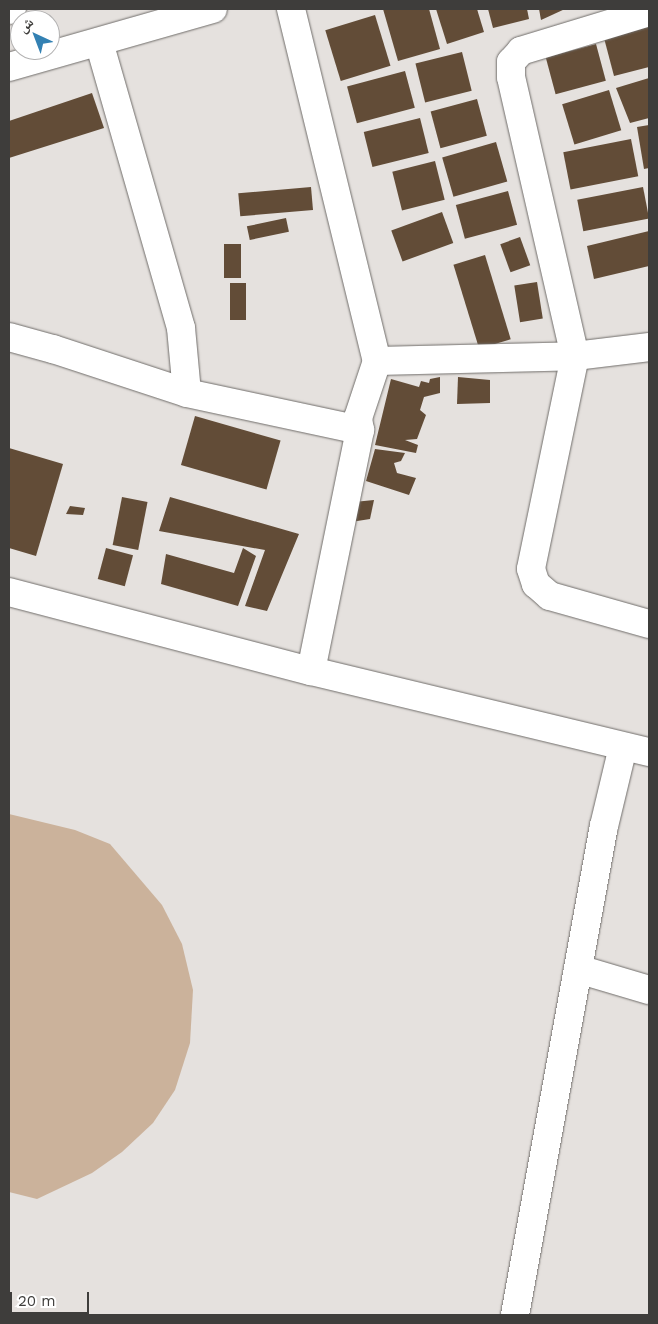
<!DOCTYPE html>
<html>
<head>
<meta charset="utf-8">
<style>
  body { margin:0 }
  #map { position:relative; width:658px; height:1324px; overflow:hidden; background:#e5e1de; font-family:"Work Sans","Noto Naskh Arabic",sans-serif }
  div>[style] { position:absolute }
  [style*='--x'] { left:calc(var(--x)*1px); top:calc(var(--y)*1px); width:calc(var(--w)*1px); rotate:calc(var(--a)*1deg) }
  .green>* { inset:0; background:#cbb29b }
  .building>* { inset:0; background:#624c37; transform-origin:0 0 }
  .roads { filter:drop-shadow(0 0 1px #706d6a) drop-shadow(0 0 1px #706d6a) }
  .minor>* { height:28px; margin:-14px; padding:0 14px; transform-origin:14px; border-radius:14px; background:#fff }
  span { translate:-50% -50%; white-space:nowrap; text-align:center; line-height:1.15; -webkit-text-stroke:5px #fff; paint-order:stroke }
  .frame { position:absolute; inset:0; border:10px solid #3e3d3b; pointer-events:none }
  .north { position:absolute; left:10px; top:10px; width:50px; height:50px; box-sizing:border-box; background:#fff; border:1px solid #b2b1b1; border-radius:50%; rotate:317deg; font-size:14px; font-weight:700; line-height:20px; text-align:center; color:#3e3d3b }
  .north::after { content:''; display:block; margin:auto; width:18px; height:22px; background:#3381b3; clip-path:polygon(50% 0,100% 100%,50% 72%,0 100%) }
  .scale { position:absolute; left:10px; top:1292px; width:79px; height:22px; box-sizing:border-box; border:2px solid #3e3d3b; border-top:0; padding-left:6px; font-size:15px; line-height:18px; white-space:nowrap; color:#3e3d3b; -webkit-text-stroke:4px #fff; paint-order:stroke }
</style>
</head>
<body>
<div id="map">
  <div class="green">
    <div style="clip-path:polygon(9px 814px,75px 830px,110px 844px,162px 905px,182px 944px,193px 990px,190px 1043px,175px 1090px,153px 1123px,122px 1152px,92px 1173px,37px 1199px,9px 1192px)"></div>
  </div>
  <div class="building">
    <div style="clip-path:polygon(383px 9px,429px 9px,440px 49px,398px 61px)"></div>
    <div style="clip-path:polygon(436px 9px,477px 9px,484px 32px,447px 44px)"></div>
    <div style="clip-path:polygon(488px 9px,527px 9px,529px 19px,493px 28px)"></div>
    <div style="clip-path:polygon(539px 9px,565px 9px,541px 20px)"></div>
    <div style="left:375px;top:15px;width:53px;height:52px;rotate:73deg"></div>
    <div style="clip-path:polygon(649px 26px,649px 67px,614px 76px,604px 38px)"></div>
    <div style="left:596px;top:44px;width:38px;height:52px;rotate:75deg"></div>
    <div style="left:462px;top:52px;width:40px;height:48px;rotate:76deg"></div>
    <div style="left:405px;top:71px;width:38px;height:60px;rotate:75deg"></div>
    <div style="clip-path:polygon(649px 78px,649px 118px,630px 123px,616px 88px)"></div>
    <div style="left:609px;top:90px;width:42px;height:49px;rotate:73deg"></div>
    <div style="clip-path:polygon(92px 93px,104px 128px,9px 158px,9px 121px)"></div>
    <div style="left:477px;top:99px;width:38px;height:48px;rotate:75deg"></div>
    <div style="left:420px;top:118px;width:36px;height:58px;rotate:76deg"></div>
    <div style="clip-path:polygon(649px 125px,649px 168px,644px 169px,637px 127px)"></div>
    <div style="left:631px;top:139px;width:38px;height:69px;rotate:79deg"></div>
    <div style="left:496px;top:142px;width:41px;height:56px;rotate:74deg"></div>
    <div style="left:435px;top:161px;width:40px;height:44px;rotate:76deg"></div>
    <div style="left:311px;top:187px;width:23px;height:73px;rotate:85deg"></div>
    <div style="left:643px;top:187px;width:32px;height:67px;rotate:79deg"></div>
    <div style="left:508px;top:191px;width:35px;height:54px;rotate:75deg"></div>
    <div style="left:442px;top:212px;width:33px;height:54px;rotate:70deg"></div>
    <div style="left:286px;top:218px;width:14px;height:40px;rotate:78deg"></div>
    <div style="clip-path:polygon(649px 231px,649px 266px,594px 279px,587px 246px)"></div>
    <div style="left:520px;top:237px;width:30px;height:21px;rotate:70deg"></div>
    <div style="left:224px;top:244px;width:17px;height:34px"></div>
    <div style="left:485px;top:255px;width:88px;height:33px;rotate:73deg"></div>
    <div style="left:537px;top:282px;width:37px;height:23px;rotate:81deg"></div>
    <div style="left:230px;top:283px;width:16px;height:37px"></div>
    <div style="clip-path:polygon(440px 377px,440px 393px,424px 397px,420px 410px,426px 415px,417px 439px,405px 440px,418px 445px,416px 453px,375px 445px,391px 379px,419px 387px,421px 381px,429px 383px,430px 379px)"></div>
    <div style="clip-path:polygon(458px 377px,490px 380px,490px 403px,457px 404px)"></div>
    <div style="left:195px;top:416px;width:89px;height:51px;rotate:16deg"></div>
    <div style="clip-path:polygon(9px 448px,63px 464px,36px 556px,9px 548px)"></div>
    <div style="clip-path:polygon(375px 449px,405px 453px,401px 461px,394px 463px,397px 473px,416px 478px,409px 495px,366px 481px)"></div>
    <div style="left:122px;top:497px;width:26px;height:49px;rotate:11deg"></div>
    <div style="clip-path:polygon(170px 497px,299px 534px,267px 611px,245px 606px,265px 550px,159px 531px)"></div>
    <div style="clip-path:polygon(374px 500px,370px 519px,351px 522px,354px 502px)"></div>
    <div style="clip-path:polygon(70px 506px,85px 508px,83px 515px,66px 514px)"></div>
    <div style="left:106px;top:548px;width:28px;height:32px;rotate:15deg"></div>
    <div style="clip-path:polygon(243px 548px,256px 556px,238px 606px,161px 584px,166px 554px,234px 573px)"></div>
  </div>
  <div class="roads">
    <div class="minor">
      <div style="--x:291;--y:9;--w:362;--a:76.3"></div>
      <div style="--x:377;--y:361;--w:60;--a:108.4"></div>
      <div style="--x:358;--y:418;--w:12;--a:81"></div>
      <div style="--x:360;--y:430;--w:246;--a:101.5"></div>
      <div style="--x:9;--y:10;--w:3;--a:-18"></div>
      <div style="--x:649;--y:12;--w:134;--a:163.1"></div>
      <div style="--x:521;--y:51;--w:15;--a:132"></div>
      <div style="--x:511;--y:62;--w:15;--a:90"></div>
      <div style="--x:511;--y:77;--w:286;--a:77.1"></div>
      <div style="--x:575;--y:356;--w:217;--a:101.7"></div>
      <div style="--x:531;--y:569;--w:16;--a:72"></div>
      <div style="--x:536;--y:584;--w:18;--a:41"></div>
      <div style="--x:550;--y:596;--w:103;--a:15.8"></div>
      <div style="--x:99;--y:42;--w:298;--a:74"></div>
      <div style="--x:181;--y:328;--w:65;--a:84.7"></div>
      <div style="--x:9;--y:67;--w:212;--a:-15.9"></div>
      <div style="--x:9;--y:337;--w:46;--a:15.3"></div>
      <div style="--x:53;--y:349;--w:141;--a:18.2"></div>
      <div style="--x:187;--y:393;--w:177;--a:12.1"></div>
      <div style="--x:377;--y:361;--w:198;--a:-1.4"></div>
      <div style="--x:575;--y:356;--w:75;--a:-6.9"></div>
      <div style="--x:9;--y:592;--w:312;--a:14.7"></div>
      <div style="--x:311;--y:671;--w:348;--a:13.5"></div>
      <div style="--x:578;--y:969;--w:74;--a:16.5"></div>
      <div style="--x:515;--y:1315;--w:497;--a:-79.7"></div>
      <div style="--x:604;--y:826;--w:81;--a:-76.5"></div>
    </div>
  </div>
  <div class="frame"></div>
  <div class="north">ش</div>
  <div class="scale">20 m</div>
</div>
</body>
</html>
